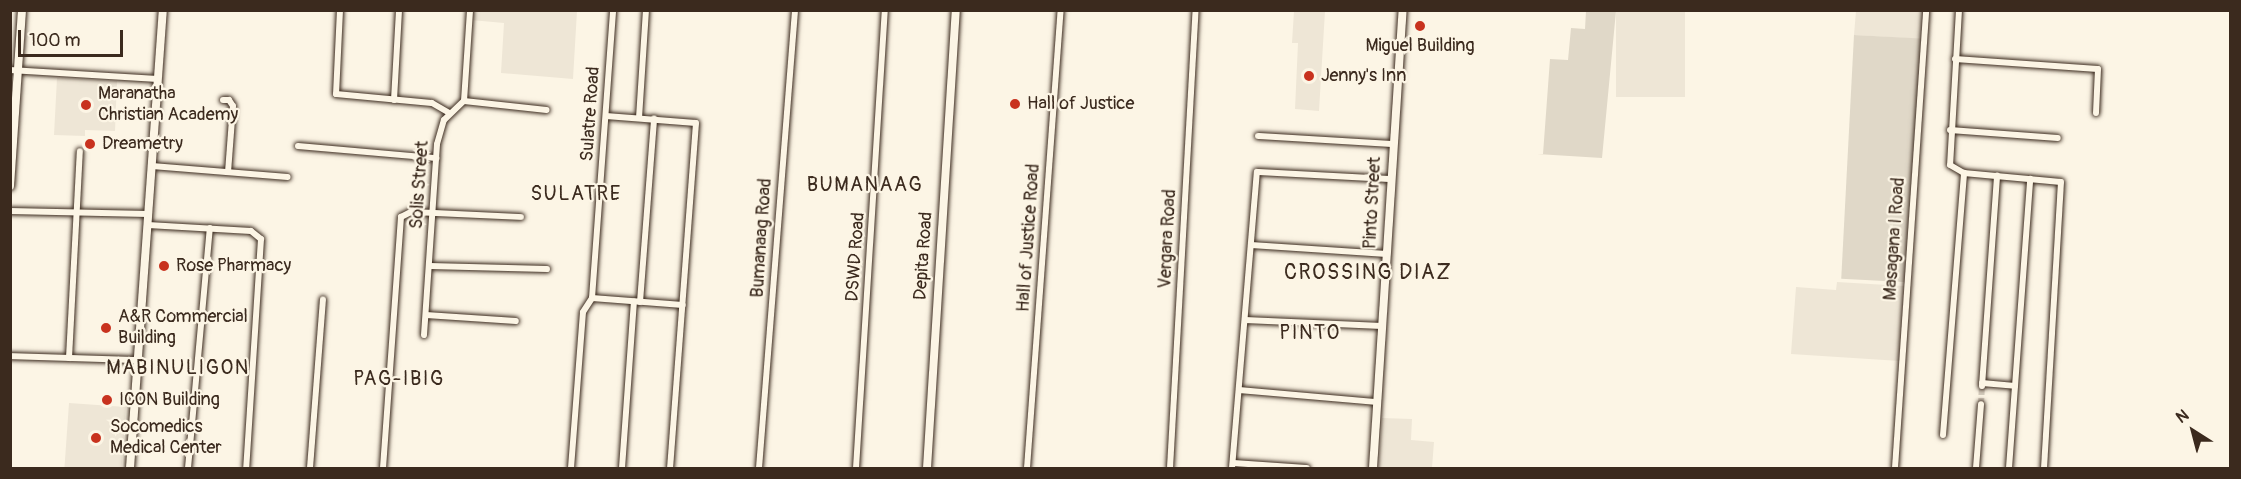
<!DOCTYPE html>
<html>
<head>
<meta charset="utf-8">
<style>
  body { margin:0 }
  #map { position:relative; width:2241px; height:479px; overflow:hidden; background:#fcf5e5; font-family:Pangolin,sans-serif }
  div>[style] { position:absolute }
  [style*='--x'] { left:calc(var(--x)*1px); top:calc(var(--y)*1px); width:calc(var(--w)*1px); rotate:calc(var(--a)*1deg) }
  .built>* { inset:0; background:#eee6d6; transform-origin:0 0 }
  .green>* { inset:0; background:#e0d8c8; transform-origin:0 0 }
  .street-tunnel>* { height:6px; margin-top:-3px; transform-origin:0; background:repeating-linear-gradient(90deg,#d5ccbd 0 6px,transparent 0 9px) }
  .roads { filter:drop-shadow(0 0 2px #3b2a1e) drop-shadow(0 0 2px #3b2a1e) }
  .street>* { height:6px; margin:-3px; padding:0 3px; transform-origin:3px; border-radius:3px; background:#fcf5e5 }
  .secondary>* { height:8px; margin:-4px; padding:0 4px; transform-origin:4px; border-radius:4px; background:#fcf5e5 }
  .dots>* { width:16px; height:16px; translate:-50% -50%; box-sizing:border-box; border:3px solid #fcf5e5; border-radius:50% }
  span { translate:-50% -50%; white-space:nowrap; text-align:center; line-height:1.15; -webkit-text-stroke:4.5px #fcf5e5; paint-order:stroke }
  .poi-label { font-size:18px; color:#3b2a1e }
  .left { translate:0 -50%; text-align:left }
  .street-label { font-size:18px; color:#3b2a1e }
  .neighbourhood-label { font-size:20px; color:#3b2a1e; letter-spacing:1.5px }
  .quarter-label { font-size:21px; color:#3b2a1e; letter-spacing:1.5px }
  .frame { position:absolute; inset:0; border:12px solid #3b2a1e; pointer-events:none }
  .north { position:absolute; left:2163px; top:401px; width:60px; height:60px; -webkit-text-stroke:4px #fcf5e5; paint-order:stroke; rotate:324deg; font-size:16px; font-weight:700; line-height:24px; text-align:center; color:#3b2a1e }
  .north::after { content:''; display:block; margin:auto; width:21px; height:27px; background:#3b2a1e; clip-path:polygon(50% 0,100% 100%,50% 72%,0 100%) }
  .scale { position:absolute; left:18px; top:30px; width:105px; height:27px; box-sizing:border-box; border:3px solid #3b2a1e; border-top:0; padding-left:8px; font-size:18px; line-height:21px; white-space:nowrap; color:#3b2a1e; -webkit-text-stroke:4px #fcf5e5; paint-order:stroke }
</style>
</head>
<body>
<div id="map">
  <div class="built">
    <div style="clip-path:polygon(472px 11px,577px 11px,573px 79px,501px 73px,504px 23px,471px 20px)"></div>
    <div style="clip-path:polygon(1294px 11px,1325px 11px,1319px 111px,1295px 109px,1298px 43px,1292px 43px)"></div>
    <div style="left:1616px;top:11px;width:69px;height:86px"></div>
    <div style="clip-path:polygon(1856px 11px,1923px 11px,1921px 39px,1854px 35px)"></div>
    <div style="clip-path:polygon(57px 78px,117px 81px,115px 131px,85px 130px,85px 136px,54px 135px)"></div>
    <div style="clip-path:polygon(1837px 282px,1904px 286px,1900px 361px,1791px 354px,1796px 287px,1836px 290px)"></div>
    <div style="left:69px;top:403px;width:57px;height:65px;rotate:4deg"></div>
    <div style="clip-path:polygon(1382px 418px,1412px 419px,1411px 440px,1434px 442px,1432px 468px,1379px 468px)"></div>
  </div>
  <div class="green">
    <div style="clip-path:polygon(1586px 11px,1616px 11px,1602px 158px,1537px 154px,1543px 154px,1550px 59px,1568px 60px,1571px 28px,1585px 29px)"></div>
    <div style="left:1854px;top:35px;width:67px;height:244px;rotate:3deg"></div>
  </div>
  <div class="street-tunnel">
    <div style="--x:1981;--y:404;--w:18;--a:-87"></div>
  </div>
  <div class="roads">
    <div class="street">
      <div style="--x:340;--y:10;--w:84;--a:92.7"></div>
      <div style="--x:336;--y:94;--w:96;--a:5.4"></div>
      <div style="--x:432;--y:103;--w:20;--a:30"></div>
      <div style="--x:1959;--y:10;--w:155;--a:93.3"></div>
      <div style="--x:1950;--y:165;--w:16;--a:30"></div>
      <div style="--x:1964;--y:173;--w:97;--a:5.3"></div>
      <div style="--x:2061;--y:182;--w:287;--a:93.4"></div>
      <div style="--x:1955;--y:59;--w:143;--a:4"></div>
      <div style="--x:2098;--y:69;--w:44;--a:92.6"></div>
      <div style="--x:10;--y:70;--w:148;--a:3.5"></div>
      <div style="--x:223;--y:100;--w:6;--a:0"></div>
      <div style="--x:229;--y:100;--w:7;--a:56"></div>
      <div style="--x:233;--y:106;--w:66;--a:94.3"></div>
      <div style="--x:394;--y:100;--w:90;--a:-86.8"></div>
      <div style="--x:464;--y:101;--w:83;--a:6.2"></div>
      <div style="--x:606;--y:116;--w:90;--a:4.4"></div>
      <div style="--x:696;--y:123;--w:346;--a:94.3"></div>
      <div style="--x:639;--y:118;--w:108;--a:-86.3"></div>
      <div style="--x:1950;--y:130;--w:108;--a:4.2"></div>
      <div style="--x:1258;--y:136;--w:135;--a:3.4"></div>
      <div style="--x:298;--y:146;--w:139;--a:5"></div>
      <div style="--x:152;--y:166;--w:136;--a:4.6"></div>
      <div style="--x:10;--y:211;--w:138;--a:1.2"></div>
      <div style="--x:148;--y:225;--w:103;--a:3.3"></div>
      <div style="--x:251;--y:231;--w:13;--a:39"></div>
      <div style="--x:261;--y:239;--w:229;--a:93.7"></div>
      <div style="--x:1251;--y:245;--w:136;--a:3.8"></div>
      <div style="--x:430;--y:266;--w:117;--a:1.5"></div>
      <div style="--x:592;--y:298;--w:91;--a:4.4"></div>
      <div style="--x:640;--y:302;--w:184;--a:-85.6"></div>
      <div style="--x:426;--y:315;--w:90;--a:3.8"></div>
      <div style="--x:1245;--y:320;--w:137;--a:2.5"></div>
      <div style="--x:424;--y:335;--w:191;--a:-86.1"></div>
      <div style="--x:437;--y:144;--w:25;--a:-74"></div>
      <div style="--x:444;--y:120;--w:28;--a:-44"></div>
      <div style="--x:464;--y:101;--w:91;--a:-86.2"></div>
      <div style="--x:10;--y:356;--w:129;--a:1.8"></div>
      <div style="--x:69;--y:358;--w:207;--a:-87"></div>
      <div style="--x:1982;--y:383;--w:33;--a:5"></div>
      <div style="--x:1982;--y:386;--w:211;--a:-85.9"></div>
      <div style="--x:1239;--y:390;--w:139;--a:5"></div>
      <div style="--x:1943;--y:435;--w:263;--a:-85.4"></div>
      <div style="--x:1233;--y:463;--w:74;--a:3.9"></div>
      <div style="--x:188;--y:468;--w:241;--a:-84.8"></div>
      <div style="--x:310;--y:468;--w:169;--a:-85.6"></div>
      <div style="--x:383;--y:468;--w:252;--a:-85.9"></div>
      <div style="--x:401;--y:217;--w:11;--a:-27"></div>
      <div style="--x:411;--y:212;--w:110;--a:2.6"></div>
      <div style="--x:571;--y:468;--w:156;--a:-85.6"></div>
      <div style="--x:583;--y:312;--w:17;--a:-57"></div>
      <div style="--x:592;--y:298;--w:289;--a:-85.8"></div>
      <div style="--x:622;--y:468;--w:167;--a:-85.9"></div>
      <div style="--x:759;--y:468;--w:459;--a:-85.5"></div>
      <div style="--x:856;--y:468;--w:459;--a:-86.4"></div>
      <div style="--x:1027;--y:468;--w:459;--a:-85.8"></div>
      <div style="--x:1170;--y:468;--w:459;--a:-86.8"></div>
      <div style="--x:1232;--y:468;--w:297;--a:-85.2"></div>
      <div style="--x:1257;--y:172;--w:134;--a:3"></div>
      <div style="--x:1895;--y:468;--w:459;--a:-86.1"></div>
      <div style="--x:1976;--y:468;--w:64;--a:-85.5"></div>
      <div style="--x:2009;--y:468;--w:290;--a:-85.8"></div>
    </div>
    <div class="secondary">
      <div style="--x:10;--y:186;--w:176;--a:-86.1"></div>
      <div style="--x:130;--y:468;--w:459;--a:-85.9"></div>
      <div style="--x:927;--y:468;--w:459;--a:-86.4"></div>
      <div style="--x:1373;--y:468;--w:459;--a:-86.3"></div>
    </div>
  </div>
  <div class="dots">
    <div style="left:1420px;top:26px;background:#c8321e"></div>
    <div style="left:1309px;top:76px;background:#c8321e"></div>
    <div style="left:1015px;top:104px;background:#c8321e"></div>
    <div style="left:86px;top:105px;background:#c8321e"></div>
    <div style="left:90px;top:144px;background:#c8321e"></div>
    <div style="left:164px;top:266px;background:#c8321e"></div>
    <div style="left:106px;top:328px;background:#c8321e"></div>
    <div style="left:107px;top:400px;background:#c8321e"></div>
    <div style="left:96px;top:438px;background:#c8321e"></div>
  </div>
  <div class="poi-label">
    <span style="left:1420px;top:46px">Miguel Building</span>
    <span class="left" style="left:1321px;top:76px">Jenny's Inn</span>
    <span class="left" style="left:98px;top:105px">Maranatha<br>Christian Academy</span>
    <span class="left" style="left:1027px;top:104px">Hall of Justice</span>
    <span class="left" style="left:102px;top:144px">Dreametry</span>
    <span class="left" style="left:176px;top:266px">Rose Pharmacy</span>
    <span class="left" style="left:118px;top:328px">A&amp;R Commercial<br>Building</span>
    <span class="left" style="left:119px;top:400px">ICON Building</span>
    <span class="left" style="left:110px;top:438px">Socomedics<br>Medical Center</span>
  </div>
  <div class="street-label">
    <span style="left:591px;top:114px;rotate:-86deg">Sulatre Road</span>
    <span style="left:420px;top:185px;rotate:-86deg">Solis Street</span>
    <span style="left:1373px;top:203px;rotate:-87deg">Pinto Street</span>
    <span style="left:762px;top:238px;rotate:-86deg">Bumanaag Road</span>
    <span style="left:1029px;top:238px;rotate:-86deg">Hall of Justice Road</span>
    <span style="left:1168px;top:239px;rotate:-87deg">Vergara Road</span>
    <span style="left:1895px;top:239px;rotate:-86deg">Masagana I Road</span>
    <span style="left:924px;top:256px;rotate:-86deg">Depita Road</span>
    <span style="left:856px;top:257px;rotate:-86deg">DSWD Road</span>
  </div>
  <div class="neighbourhood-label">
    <span style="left:865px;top:184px">BUMANAAG</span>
    <span style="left:576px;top:193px">SULATRE</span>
    <span style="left:1310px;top:332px">PINTO</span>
    <span style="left:178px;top:367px">MABINULIGON</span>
    <span style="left:399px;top:378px">PAG-IBIG</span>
  </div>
  <div class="quarter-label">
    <span style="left:1368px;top:273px">CROSSING DIAZ</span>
  </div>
  <div class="frame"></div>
  <div class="north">N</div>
  <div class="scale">100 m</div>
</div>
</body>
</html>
